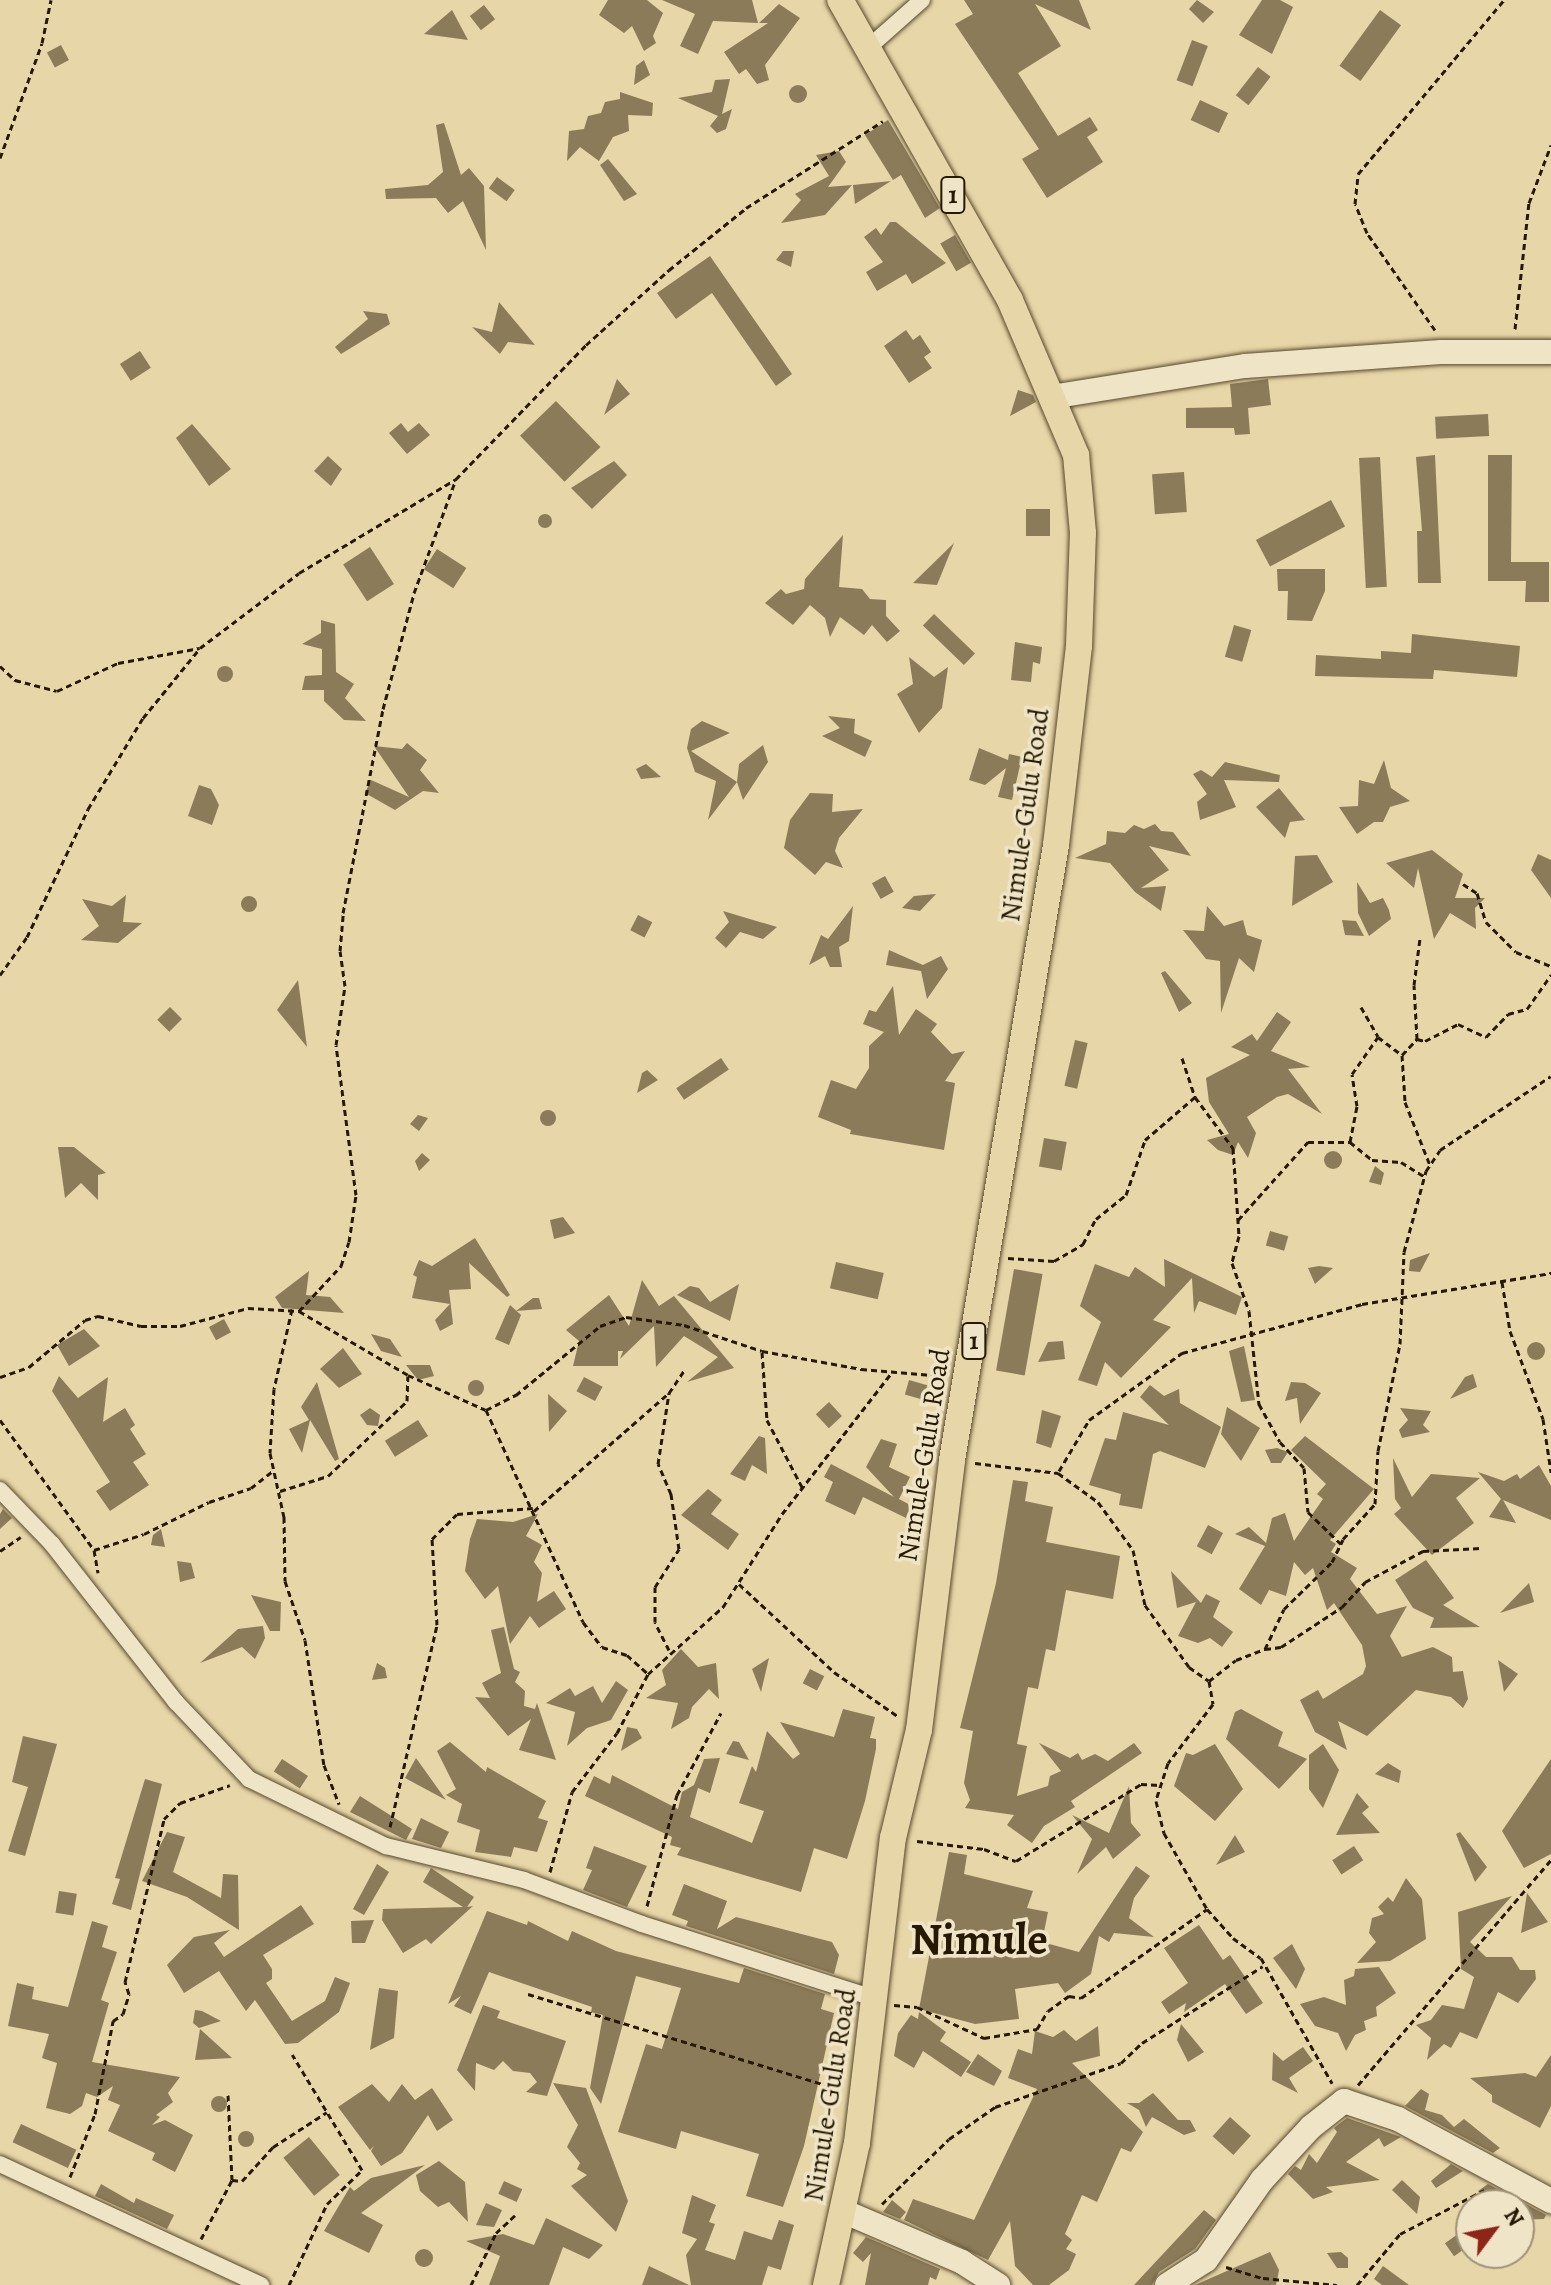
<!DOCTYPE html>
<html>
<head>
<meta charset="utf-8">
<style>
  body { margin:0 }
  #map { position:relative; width:1551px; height:2285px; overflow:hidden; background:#e7d6a7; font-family:Alegreya,serif }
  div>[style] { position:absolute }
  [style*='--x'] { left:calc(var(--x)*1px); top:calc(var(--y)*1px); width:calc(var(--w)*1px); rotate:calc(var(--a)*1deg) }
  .building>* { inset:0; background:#8b7b59; transform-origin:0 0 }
  .round { border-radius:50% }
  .path>* { height:3px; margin-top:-1.5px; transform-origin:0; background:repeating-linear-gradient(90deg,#271804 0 6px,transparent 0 10px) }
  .roads { filter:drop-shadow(0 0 2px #57482d) drop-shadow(0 0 2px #57482d) }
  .street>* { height:16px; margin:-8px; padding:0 8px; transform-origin:8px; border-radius:8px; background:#efe4c6 }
  .secondary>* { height:24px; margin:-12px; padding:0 12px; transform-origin:12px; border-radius:12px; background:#efe4c6 }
  .primary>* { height:26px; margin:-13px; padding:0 13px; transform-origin:13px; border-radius:13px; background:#e7d6a7 }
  span { translate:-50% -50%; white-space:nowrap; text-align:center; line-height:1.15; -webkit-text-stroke:7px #efe4c6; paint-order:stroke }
  .shield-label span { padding:2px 6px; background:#efe4c6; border:2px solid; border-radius:6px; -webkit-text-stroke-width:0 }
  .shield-label { font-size:26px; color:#271804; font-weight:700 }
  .street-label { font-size:28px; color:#271804 }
  .town-label { font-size:44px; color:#271804; font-weight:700 }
  .north { position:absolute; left:1455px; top:2189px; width:80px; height:80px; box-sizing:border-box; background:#efe4c6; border:2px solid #9f9278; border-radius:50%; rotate:58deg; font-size:22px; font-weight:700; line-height:32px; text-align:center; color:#271804 }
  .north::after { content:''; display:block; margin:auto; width:28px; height:36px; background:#8f2418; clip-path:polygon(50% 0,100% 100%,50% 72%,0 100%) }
</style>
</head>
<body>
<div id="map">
  <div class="building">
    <div style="clip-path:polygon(608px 0,647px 0,663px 13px,653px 36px,656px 43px,644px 51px,632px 26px,624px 33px,599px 15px)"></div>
    <div style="clip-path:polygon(662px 0,752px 0,758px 23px,713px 21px,698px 54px,680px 46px,695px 14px)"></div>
    <div style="clip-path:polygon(964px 0,1079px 0,1091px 30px,1035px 4px,1061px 46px,1018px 73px,1058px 136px,1090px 117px,1098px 130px,1087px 137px,1103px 162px,1047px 198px,1022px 159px,1039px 149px,955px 24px,973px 14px)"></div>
    <div style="clip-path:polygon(1197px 0,1214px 12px,1203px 23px,1189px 9px)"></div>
    <div style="clip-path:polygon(1262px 0,1280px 0,1293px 7px,1272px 54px,1239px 35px)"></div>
    <div style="clip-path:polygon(779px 4px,800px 18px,765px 65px,769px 80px,757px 84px,746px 69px,739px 74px,724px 52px,768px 23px,759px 23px)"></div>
    <div style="left:484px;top:5px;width:18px;height:18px;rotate:52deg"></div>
    <div style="clip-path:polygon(452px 10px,468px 40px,424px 34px)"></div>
    <div style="left:1380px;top:10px;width:26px;height:69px;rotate:36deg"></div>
    <div style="left:1192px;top:40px;width:17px;height:43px;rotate:21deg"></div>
    <div style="left:61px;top:45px;width:17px;height:16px;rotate:62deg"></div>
    <div style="clip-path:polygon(644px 60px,650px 75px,634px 85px,636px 66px)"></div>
    <div style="left:1258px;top:67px;width:16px;height:36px;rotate:38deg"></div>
    <div style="clip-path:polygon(730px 79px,722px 114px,732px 109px,726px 129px,717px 133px,710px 126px,718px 116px,678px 98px,712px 92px,715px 80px)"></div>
    <div class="round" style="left:789px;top:85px;width:18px;height:18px"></div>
    <div style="clip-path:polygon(620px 92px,653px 103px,652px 116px,628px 115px,629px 131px,613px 137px,599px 161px,580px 147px,567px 161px,569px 131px,584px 129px,588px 116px,601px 113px,605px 102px,620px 99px)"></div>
    <div style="left:1200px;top:100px;width:31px;height:22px;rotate:25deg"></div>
    <div style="clip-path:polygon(888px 120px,940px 208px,925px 218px,901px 175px,893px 180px,865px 135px)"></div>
    <div style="clip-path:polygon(444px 123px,461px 175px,469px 168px,484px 186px,486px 250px,463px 201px,448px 213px,436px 198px,386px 199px,385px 189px,428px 185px,443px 172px,436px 125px)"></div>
    <div style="clip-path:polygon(839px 151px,846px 162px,828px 187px,852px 185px,825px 215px,781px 223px,801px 200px,795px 194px,829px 176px,816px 155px)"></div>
    <div style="clip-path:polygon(608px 159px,637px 194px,624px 201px,600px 165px)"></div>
    <div style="left:497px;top:177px;width:22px;height:14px;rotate:36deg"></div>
    <div style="clip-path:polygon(891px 181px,855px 204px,853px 185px)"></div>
    <div style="clip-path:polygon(890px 222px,896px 222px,946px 263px,912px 284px,906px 274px,877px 291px,866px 272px,883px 262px,864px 237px,876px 228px,881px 235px)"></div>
    <div style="left:955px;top:235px;width:32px;height:17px;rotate:60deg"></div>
    <div style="clip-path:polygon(783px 251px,794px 251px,791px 267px,776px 260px)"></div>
    <div style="clip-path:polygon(710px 256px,792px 374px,776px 386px,712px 293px,676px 319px,657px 293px)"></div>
    <div style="clip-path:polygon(499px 302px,535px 345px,508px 342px,500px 354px,472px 327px,492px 332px)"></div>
    <div style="clip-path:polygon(363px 311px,387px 314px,390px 324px,341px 354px,335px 347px,368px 319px)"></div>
    <div style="clip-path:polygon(906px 330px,913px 340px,920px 335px,931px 352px,924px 357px,932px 368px,909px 383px,884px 346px)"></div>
    <div style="left:140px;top:351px;width:20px;height:24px;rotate:57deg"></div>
    <div style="clip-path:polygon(617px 379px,630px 394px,604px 415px)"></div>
    <div style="clip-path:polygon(1268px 379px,1271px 405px,1248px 408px,1250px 434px,1235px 435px,1234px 428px,1186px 428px,1186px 408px,1232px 407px,1230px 384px)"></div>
    <div style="clip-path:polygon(1018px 390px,1033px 395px,1036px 402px,1010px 416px)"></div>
    <div style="left:556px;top:401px;width:64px;height:50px;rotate:46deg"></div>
    <div style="left:1488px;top:414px;width:22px;height:53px;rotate:87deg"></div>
    <div style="clip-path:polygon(401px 423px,408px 432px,419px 423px,430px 435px,407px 454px,389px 433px)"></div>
    <div style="clip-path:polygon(192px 424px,231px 469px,209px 486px,176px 438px)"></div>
    <div style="clip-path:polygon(1435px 455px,1441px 583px,1418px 583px,1417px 531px,1422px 531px,1416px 457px)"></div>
    <div style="clip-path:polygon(1488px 455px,1512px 455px,1511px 562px,1549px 562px,1549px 602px,1525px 602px,1526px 581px,1488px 581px)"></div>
    <div style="clip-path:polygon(328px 456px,342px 469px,331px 486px,314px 471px)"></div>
    <div style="left:1380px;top:457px;width:130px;height:21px;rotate:87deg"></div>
    <div style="clip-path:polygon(614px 461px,627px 475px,592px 509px,571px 488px)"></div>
    <div style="left:1184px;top:472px;width:40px;height:32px;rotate:86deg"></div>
    <div style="left:1331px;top:500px;width:30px;height:85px;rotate:62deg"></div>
    <div style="left:1026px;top:509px;width:24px;height:27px"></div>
    <div class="round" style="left:538px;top:514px;width:14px;height:14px"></div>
    <div style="clip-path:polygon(843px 535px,839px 587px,862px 589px,870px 599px,886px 600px,886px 616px,900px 631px,887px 642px,872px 625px,864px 635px,840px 617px,830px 637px,825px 618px,810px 605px,793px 625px,765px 603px,781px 589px,786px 594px,804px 589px,805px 579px)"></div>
    <div style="clip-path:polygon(954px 543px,937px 585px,913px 583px)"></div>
    <div style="left:370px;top:547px;width:44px;height:32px;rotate:57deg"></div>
    <div style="left:437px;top:549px;width:35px;height:24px;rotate:33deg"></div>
    <div style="clip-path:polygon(1277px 569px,1325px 569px,1325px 591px,1312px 621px,1287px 620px,1288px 591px,1278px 591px)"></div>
    <div style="left:934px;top:614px;width:57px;height:16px;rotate:44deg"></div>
    <div style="clip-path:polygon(321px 620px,335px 624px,336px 672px,354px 684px,345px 698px,366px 721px,344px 720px,324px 701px,324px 690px,302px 690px,305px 676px,322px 675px,322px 649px,302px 644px,321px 633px)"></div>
    <div style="left:1234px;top:625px;width:18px;height:33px;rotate:16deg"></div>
    <div style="clip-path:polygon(1412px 634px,1520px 646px,1517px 677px,1434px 670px,1433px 679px,1315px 676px,1316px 655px,1381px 659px,1381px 651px,1411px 653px)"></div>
    <div style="clip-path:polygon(1015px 642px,1042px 647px,1040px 664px,1033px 662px,1031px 682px,1011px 680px)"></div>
    <div style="clip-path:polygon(909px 657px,934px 677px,948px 667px,942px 708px,919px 733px,897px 694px,913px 684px)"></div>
    <div class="round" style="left:217px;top:666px;width:16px;height:16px"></div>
    <div style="clip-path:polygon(828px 716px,855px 719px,854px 733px,872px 741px,865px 757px,822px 736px,840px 728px)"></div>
    <div style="clip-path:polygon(702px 721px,730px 733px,691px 751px,737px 782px,739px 764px,763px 745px,768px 762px,743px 800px,737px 782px,708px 820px,716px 781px,695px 772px,687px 748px,691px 729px)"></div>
    <div style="clip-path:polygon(407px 743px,427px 760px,420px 770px,439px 793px,423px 791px,395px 810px,365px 793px,371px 780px,409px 797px,374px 746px,402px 749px)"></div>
    <div style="clip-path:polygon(979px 748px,1008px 760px,1009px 754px,1022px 757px,1012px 800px,998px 797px,1006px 768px,985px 785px,969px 780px)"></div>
    <div style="clip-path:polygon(1384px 760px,1391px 788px,1410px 801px,1390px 807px,1383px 822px,1374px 822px,1357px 834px,1339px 807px,1358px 806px,1359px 780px,1374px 784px)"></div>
    <div style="clip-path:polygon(1225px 762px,1280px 775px,1279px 782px,1224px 780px,1236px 807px,1200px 820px,1197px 802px,1207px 794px,1193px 774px,1201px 770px,1212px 777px)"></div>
    <div style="clip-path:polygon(646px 764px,661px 777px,641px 779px,636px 769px)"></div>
    <div style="clip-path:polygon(199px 785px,211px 789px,219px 805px,212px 825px,188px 816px)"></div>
    <div style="clip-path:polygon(1279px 788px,1305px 820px,1290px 822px,1285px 838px,1256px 807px)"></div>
    <div style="clip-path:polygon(810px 793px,833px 794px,832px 812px,863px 809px,839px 838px,835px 851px,843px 868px,826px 862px,815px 875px,784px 848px,790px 820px)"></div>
    <div style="clip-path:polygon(1155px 824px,1161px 831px,1173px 832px,1191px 856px,1149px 846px,1169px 870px,1141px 888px,1166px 886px,1161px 911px,1135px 892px,1110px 863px,1075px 858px,1106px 844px,1107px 831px,1125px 833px,1134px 825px,1144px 829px)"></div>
    <div style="clip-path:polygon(1432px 850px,1463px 874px,1455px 898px,1485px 898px,1475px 908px,1476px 929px,1450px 913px,1434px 939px,1418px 868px,1414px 888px,1386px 863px)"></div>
    <div style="clip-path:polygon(1538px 854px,1551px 860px,1551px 898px,1531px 870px)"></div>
    <div style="clip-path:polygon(1317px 855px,1333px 882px,1292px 906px,1295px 856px)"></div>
    <div style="left:885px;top:876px;width:18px;height:15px;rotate:61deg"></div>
    <div style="clip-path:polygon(1357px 882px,1370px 903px,1383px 898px,1389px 910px,1391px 919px,1369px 936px,1358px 913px)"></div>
    <div style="clip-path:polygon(936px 894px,920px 911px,902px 908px,914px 896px)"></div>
    <div style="clip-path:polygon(126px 895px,123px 922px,142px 923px,118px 943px,81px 940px,99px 926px,82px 899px,112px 906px)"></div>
    <div class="round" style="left:241px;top:896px;width:16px;height:16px"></div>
    <div style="clip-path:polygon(853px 906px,849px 941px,839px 947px,842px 967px,830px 967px,825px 956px,809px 965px,821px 935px,828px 939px)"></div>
    <div style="clip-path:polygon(1207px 906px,1224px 926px,1243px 920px,1247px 935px,1262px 940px,1254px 972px,1239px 958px,1221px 1013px,1220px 961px,1206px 959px,1183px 930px,1204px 931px)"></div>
    <div style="clip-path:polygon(723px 911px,777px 927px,763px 939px,740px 932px,726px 948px,715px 938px,729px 922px)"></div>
    <div style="left:638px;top:915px;width:16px;height:17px;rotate:27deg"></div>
    <div style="clip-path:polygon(1342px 920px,1356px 921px,1364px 936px,1345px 935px)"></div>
    <div style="clip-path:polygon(889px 950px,923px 965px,941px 956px,948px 969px,927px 999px,921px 971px,886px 965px)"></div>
    <div style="clip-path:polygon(1165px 971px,1192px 1003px,1179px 1012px,1161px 973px)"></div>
    <div style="clip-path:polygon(298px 980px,307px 1047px,277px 1010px)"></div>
    <div style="clip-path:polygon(893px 986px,899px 1035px,916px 1009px,937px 1024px,931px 1032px,952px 1054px,965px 1051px,945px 1081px,955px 1083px,944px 1150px,850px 1134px,851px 1130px,818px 1117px,831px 1080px,856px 1089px,869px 1068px,869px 1046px,884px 1032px,863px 1024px,869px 1010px,876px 1012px)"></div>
    <div style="left:170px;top:1007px;width:17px;height:18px;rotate:45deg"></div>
    <div style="clip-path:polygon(1277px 1012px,1291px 1022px,1271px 1051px,1310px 1067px,1288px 1069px,1322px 1114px,1288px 1094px,1277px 1097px,1247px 1117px,1256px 1133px,1248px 1158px,1238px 1142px,1233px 1155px,1218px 1150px,1207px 1140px,1229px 1134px,1209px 1102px,1206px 1078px,1250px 1055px,1231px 1047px,1252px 1034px,1257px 1041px)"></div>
    <div style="left:1075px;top:1040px;width:13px;height:47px;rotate:13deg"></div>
    <div style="left:721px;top:1058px;width:14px;height:54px;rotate:56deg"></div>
    <div style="clip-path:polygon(647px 1070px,658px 1080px,637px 1093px,642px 1073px)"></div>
    <div class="round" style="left:540px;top:1110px;width:16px;height:16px"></div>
    <div style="clip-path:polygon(418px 1115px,428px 1118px,419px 1131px,410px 1124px)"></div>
    <div style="left:1044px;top:1138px;width:23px;height:29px;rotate:10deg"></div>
    <div style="clip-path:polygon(58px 1147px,74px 1147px,106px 1173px,98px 1175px,98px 1200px,81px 1183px,65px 1198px)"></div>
    <div class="round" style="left:1324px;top:1151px;width:18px;height:18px"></div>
    <div style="clip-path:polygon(422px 1153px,430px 1160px,419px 1171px,415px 1161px)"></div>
    <div style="clip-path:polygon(1375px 1166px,1384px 1173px,1381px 1185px,1369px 1182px)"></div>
    <div style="clip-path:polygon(563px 1217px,575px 1233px,554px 1239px,550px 1220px)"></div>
    <div style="left:1270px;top:1231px;width:19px;height:15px;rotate:16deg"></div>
    <div style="clip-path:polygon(475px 1238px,510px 1295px,507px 1297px,469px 1263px,471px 1289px,449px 1290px,453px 1324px,440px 1331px,435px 1320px,450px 1304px,412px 1298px,417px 1277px,413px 1275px,419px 1260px,432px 1266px)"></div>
    <div style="clip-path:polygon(1430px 1253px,1420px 1272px,1409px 1271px,1410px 1260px)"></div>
    <div style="clip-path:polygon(1164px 1259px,1242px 1297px,1236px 1315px,1199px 1301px,1194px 1313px,1192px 1278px,1153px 1320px,1171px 1327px,1121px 1378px,1105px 1362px,1097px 1386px,1078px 1380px,1101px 1322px,1080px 1306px,1095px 1264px,1129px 1277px,1135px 1267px,1165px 1287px)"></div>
    <div style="left:836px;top:1262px;width:49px;height:27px;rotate:13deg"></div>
    <div style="clip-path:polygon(1308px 1268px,1319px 1266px,1333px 1268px,1315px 1284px)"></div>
    <div style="left:1014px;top:1269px;width:29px;height:103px;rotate:10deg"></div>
    <div style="clip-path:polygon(309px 1271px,306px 1295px,330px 1297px,344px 1313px,282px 1308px,275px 1297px)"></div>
    <div style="clip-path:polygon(642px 1280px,659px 1306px,674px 1296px,734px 1368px,687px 1382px,718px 1357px,684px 1336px,656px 1367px,654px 1326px,620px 1359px,623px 1351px,618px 1351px,618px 1366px,573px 1366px,579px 1341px,566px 1330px,609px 1295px,629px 1326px)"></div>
    <div style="clip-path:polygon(739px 1284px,730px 1321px,677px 1295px,690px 1286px,699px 1288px,710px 1302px)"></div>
    <div style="clip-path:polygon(533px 1298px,539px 1298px,542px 1309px,516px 1311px)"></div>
    <div style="clip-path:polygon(510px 1305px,521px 1315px,509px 1345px,495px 1339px)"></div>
    <div style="left:224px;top:1319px;width:15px;height:17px;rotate:62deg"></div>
    <div style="clip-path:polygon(84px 1329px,100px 1346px,69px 1366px,57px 1345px)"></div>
    <div style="clip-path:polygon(371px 1334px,390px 1339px,402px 1357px,381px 1351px)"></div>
    <div style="clip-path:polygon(1063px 1341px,1065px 1359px,1038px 1362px,1048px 1342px)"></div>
    <div class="round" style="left:1527px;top:1342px;width:18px;height:18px"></div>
    <div style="clip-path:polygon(1244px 1346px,1255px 1400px,1241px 1402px,1229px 1351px)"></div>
    <div style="clip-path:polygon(343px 1348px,362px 1374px,339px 1388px,320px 1369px)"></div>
    <div style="clip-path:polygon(406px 1365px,430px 1365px,434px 1376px,418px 1380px)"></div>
    <div style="clip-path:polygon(1473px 1374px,1477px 1387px,1450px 1399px,1465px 1377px)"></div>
    <div style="clip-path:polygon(59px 1376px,78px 1398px,108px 1377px,103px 1422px,125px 1408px,135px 1425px,130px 1429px,146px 1454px,133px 1462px,149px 1485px,110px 1511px,96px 1491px,110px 1482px,52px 1391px)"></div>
    <div style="left:584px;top:1377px;width:21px;height:16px;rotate:28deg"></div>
    <div class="round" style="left:468px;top:1380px;width:16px;height:16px"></div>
    <div style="left:909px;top:1380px;width:19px;height:15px;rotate:16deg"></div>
    <div style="clip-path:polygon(317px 1382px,339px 1459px,335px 1461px,310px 1420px,302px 1453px,289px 1429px,309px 1420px,301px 1407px)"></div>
    <div style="clip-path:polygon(1291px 1382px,1305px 1383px,1321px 1393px,1300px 1424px,1297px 1398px,1285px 1401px)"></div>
    <div style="clip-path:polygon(1150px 1385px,1164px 1396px,1179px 1389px,1180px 1403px,1221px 1427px,1205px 1468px,1160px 1451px,1153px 1454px,1142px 1509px,1119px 1505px,1121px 1494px,1089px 1485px,1105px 1438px,1116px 1440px,1123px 1412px,1169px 1425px,1140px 1397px)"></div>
    <div style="clip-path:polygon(548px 1394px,567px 1411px,549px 1432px)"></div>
    <div style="left:829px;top:1402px;width:19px;height:18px;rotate:47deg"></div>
    <div style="clip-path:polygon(1227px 1407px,1260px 1428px,1241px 1461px,1221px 1434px)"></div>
    <div style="clip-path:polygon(370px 1408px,380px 1415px,378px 1426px,367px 1425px,360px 1415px)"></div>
    <div style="clip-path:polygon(1400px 1408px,1431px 1411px,1423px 1425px,1430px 1432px,1402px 1438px,1399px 1430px,1408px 1420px)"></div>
    <div style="clip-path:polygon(1042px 1410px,1061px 1416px,1051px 1448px,1036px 1443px)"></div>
    <div style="left:418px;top:1420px;width:19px;height:39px;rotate:58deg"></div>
    <div style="clip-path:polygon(759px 1436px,765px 1438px,767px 1474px,752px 1465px,745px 1481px,730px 1474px)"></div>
    <div style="clip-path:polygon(1305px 1436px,1374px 1489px,1330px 1540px,1336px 1544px,1331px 1552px,1357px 1568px,1350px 1579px,1377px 1614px,1407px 1606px,1390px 1636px,1402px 1657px,1433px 1647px,1452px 1657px,1453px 1672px,1463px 1671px,1468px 1699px,1463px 1708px,1451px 1697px,1416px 1690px,1367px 1736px,1338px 1721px,1347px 1750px,1315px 1732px,1300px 1700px,1318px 1690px,1323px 1699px,1363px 1674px,1366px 1666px,1362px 1645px,1334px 1603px,1327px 1610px,1313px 1568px,1305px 1575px,1294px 1562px,1286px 1596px,1269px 1590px,1261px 1605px,1239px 1589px,1265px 1546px,1235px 1534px,1249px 1527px,1266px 1543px,1272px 1518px,1285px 1513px,1294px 1541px,1323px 1499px,1317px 1494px,1326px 1484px,1291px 1450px)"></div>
    <div style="clip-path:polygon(881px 1439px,897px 1444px,889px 1467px,910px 1477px,899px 1499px,912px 1506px,906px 1518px,863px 1497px,855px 1515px,825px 1501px,833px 1482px,824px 1477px,831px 1464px,894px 1497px,866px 1467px)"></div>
    <div style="clip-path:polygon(1277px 1448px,1288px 1452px,1281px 1463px,1271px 1463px,1265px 1450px)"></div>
    <div style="clip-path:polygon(1393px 1458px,1412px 1497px,1431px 1474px,1480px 1478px,1456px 1498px,1474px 1523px,1432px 1555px,1394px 1514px,1401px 1508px,1395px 1499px)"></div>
    <div style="clip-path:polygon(1539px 1465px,1551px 1486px,1551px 1520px,1503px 1500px,1516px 1523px,1489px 1517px,1501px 1499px,1478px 1472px,1504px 1481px,1517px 1474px,1520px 1479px)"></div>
    <div style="clip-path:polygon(1013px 1480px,1028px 1482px,1025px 1501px,1053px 1507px,1046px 1542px,1120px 1556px,1113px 1599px,1066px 1590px,1055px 1651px,1046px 1649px,1038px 1689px,1028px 1687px,1017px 1744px,1027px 1746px,1017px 1796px,1048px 1786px,1050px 1776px,1061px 1771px,1039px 1743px,1070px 1758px,1078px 1753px,1082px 1760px,1095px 1754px,1108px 1761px,1134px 1743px,1142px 1753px,1071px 1801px,1075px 1807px,1044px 1826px,1032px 1843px,1007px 1825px,1014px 1815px,965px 1808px,970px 1800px,964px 1783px,973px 1731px,960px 1728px,996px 1583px)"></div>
    <div style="clip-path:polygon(708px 1489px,722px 1500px,711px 1514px,739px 1534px,728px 1550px,681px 1515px)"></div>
    <div style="clip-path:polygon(3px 1509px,12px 1518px,0 1529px,0 1514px)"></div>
    <div style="clip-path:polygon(538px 1514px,526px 1536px,542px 1545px,534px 1562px,542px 1573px,537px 1602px,554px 1591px,566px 1609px,539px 1628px,530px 1616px,510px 1644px,498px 1586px,485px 1599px,465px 1571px,470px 1539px,477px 1519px,513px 1522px)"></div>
    <div style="left:1208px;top:1525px;width:17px;height:24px;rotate:28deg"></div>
    <div style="clip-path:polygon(161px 1529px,165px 1547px,151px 1545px,153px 1535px)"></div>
    <div style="clip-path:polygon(1426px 1560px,1454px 1598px,1443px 1605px,1480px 1627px,1430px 1628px,1434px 1618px,1413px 1608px,1395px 1580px)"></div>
    <div style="clip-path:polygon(177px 1561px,191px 1563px,195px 1578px,180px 1582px)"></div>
    <div style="clip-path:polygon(1171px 1571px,1201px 1603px,1206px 1594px,1220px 1601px,1213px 1617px,1233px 1632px,1222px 1647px,1210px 1638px,1198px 1643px,1178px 1636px,1196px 1602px,1177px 1608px)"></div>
    <div style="clip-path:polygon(1529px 1583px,1534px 1602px,1500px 1613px)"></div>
    <div style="clip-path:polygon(251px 1595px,281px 1602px,280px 1631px,270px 1631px)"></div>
    <div style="clip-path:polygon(263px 1626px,265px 1638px,255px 1659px,242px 1647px,200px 1663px,238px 1629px)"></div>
    <div style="clip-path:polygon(504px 1627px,514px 1669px,520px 1672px,515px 1682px,525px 1691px,524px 1706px,535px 1709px,537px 1703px,556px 1760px,519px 1750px,531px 1719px,508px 1736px,475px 1697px,490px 1698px,482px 1683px,501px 1673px,491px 1630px)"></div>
    <div style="clip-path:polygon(681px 1649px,698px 1667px,716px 1663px,719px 1699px,709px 1689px,692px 1707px,689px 1718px,671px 1729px,678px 1703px,646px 1698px,666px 1685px,662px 1670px)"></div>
    <div style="clip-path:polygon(769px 1658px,761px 1692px,752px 1669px)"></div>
    <div style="clip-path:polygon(1498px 1660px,1518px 1674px,1504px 1692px)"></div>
    <div style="clip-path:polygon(377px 1663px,385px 1668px,387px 1678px,372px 1680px)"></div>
    <div style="left:810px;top:1669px;width:16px;height:16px;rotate:27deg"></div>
    <div style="clip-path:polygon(616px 1681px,628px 1690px,611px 1720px,587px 1728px,567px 1746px,575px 1712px,546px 1703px,570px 1688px,575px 1696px,593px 1686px,602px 1703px)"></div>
    <div style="clip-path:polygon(843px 1709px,875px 1717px,870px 1738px,876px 1739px,876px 1749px,865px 1801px,847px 1859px,814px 1848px,801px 1892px,677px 1855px,681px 1848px,670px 1845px,672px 1837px,585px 1796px,594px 1776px,610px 1784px,612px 1775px,678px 1809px,682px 1792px,694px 1785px,704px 1759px,720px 1758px,710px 1793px,698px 1788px,690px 1817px,752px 1843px,764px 1811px,739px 1803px,752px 1766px,756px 1772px,767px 1731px,793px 1759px,800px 1754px,780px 1722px,834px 1737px)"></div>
    <div style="clip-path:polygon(1241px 1709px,1283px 1732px,1278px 1746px,1307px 1759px,1279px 1789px,1226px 1739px,1235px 1712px)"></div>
    <div style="clip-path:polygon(627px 1727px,637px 1729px,642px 1738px,621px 1751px)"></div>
    <div style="clip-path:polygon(23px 1736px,57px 1744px,25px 1856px,8px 1851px,28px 1787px,12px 1782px)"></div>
    <div style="clip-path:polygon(733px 1741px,739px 1742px,749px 1760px,726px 1754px)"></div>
    <div style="clip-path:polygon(450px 1742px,486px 1772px,487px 1767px,546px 1801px,538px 1818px,548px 1821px,537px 1852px,514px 1847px,511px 1857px,475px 1852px,480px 1830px,457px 1822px,462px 1804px,446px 1795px,456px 1789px,437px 1751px)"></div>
    <div style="clip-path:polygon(1215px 1744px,1243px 1789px,1215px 1821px,1174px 1786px,1186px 1753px,1193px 1755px)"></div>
    <div style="clip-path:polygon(1323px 1744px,1339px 1770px,1323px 1808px,1309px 1789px,1309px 1755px)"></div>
    <div style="clip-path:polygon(416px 1758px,446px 1800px,405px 1778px)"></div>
    <div style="left:282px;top:1759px;width:31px;height:15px;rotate:33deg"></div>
    <div style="clip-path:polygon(1551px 1759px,1551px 1854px,1524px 1868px,1502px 1831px)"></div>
    <div style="clip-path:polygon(1388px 1763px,1401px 1771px,1399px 1783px,1375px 1774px)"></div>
    <div style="clip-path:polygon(145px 1779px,162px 1784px,131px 1910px,112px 1904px,120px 1879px,115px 1878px)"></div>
    <div style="clip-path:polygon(1129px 1786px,1131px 1823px,1141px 1835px,1113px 1859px,1106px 1847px,1077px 1874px,1092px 1839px,1072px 1815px,1109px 1833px)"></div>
    <div style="clip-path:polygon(1357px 1793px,1369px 1807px,1362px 1813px,1380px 1833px,1336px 1835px)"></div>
    <div style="clip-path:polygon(360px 1796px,412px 1829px,406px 1840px,350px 1812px)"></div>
    <div style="clip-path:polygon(421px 1818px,449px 1832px,441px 1848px,412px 1839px)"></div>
    <div style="clip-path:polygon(167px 1832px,185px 1837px,173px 1872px,221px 1898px,223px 1874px,238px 1875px,239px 1930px,187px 1897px,142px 1881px)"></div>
    <div style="clip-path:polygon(1460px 1832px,1487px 1867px,1475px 1882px,1456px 1834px)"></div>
    <div style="clip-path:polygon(1235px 1835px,1245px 1852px,1216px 1865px)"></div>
    <div style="clip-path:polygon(594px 1846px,647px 1866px,627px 1907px,583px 1890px,592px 1870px,586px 1868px)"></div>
    <div style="left:1354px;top:1846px;width:17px;height:26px;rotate:57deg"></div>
    <div style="clip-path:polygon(949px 1852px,967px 1855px,964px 1874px,1033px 1891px,1027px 1908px,1048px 1912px,1042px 1942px,1079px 1952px,1136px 1866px,1150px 1876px,1134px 1898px,1129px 1918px,1154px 1937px,1114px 1933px,1109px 1942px,1099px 1936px,1091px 1974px,1065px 1993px,1058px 1983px,1015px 1989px,1019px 2019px,975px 2024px,919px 2009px)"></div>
    <div style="clip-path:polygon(377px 1864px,389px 1872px,364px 1915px,353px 1909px)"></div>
    <div style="clip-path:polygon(431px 1868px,474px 1897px,467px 1907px,473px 1906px,431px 1944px,426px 1939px,403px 1953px,382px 1920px,383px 1909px,463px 1907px,423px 1882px)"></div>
    <div style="clip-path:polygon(1406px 1878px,1422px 1899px,1426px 1939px,1390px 1961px,1357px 1963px,1376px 1942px,1369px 1933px,1372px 1918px,1384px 1914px,1378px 1907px,1388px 1897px,1393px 1902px)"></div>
    <div style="clip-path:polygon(684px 1884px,727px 1901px,717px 1929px,736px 1917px,832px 1942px,839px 1955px,834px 1974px,686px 1926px,688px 1921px,672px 1915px)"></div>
    <div style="left:59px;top:1891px;width:18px;height:22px;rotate:9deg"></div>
    <div style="clip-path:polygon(1527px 1893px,1548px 1922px,1521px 1933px)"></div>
    <div style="clip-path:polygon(1512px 1896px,1470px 1942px,1486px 1957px,1512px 1957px,1520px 1970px,1535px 1970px,1536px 1979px,1518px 2003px,1498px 1992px,1477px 2039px,1460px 2032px,1451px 2048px,1444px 2044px,1427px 2060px,1431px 2038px,1416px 2025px,1431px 2020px,1442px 2005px,1464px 2009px,1474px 1977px,1461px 1969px,1458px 1912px)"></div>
    <div style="clip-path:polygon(301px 1905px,314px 1924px,263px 1955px,272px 1969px,272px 1979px,266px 1983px,292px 2021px,325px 2001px,335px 1977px,350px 1983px,339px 2012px,298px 2043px,285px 2044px,255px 2000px,246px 2011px,219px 1971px,184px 1993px,167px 1965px,194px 1937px,230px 1930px,214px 1943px,224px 1957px)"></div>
    <div style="clip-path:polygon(487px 1911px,527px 1925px,528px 1921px,568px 1941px,572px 1931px,616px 1951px,739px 1983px,744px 1968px,825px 1994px,821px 2009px,834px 2013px,804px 2146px,783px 2207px,746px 2196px,759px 2154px,681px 2131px,676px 2149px,618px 2132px,646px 2044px,662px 2049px,681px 1988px,636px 1976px,601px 2104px,590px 2088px,603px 2015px,591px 2012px,592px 2007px,489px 1972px,471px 2014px,454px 2006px,461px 1996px,448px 2004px)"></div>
    <div style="clip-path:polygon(374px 1920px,365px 1943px,352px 1943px,351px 1921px)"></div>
    <div style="clip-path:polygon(92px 1921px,108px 1926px,102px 1947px,117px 1952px,101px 2000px,109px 2003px,92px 2062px,180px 2077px,168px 2093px,173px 2102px,156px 2115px,160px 2117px,152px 2125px,165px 2120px,193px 2135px,175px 2172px,152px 2160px,155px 2153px,108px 2131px,120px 2105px,108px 2100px,113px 2086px,97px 2097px,86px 2093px,82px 2106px,70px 2114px,46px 2108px,57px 2063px,42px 2058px,49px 2034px,8px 2026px,17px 1983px,34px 1987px,32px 1999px,68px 2007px)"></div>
    <div style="clip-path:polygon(1199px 1925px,1223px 1960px,1230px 1955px,1263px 2003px,1246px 2014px,1225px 1984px,1184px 2012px,1186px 2003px,1169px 2014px,1161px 2002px,1188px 1983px,1164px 1948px)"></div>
    <div style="clip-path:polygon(1292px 1944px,1305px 1969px,1296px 1989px,1273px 1958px)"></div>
    <div style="clip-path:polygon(1379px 1967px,1396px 1993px,1376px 2007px,1377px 2016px,1364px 2021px,1366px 2030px,1355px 2035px,1346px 2051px,1338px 2033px,1315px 2026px,1300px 2004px,1324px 1997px,1346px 2005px,1344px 1980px,1354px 1976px,1355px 1969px)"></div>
    <div style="clip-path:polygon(379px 1988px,398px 1991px,394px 2038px,370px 2050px)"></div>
    <div style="clip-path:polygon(483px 2005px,500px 2011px,497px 2018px,566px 2041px,547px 2096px,526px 2092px,537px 2082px,530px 2073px,513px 2071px,503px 2061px,494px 2070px,476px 2063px,475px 2091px,457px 2070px)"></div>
    <div style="clip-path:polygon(195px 2010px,202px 2011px,221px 2021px,199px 2028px,193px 2023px)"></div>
    <div style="clip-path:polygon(919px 2012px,946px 2032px,940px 2041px,971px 2062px,961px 2077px,923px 2051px,914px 2068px,894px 2056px,898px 2033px,911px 2015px,918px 2019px)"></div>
    <div style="clip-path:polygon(1181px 2024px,1204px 2052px,1188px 2062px,1177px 2040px)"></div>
    <div style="clip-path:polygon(1098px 2026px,1100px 2056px,1072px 2063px,1143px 2132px,1131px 2152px,1121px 2148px,1097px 2202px,1082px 2195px,1065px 2234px,1072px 2240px,1066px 2249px,1076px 2254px,1069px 2270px,1049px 2285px,1033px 2285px,1015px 2266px,1010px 2221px,988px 2260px,904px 2220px,913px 2199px,974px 2220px,1037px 2089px,1008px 2078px,1018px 2049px,1032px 2054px,1035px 2031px,1053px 2037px,1064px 2030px,1076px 2041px)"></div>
    <div style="clip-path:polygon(200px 2029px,232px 2058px,195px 2060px)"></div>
    <div style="clip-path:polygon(1303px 2047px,1313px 2061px,1289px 2078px,1298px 2093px,1272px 2080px,1273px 2052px,1283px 2061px)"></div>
    <div style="clip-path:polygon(978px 2054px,1002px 2071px,994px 2086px,966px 2072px)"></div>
    <div style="clip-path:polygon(1551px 2055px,1551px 2106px,1540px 2128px,1492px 2102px,1492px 2095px,1470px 2078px,1525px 2073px,1536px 2077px)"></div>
    <div style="clip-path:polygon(553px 2083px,586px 2088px,628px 2201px,616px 2232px,571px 2186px,587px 2175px,577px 2169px,580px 2163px,567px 2147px,578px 2125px)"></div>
    <div style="clip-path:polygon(372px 2084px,389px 2102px,402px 2084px,415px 2100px,432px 2088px,453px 2120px,437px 2131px,428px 2115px,402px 2153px,381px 2166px,371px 2151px,374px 2146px,370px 2150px,338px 2107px)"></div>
    <div style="clip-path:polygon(1421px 2089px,1429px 2094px,1425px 2110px,1442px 2115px,1454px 2127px,1464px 2119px,1500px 2148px,1493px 2153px,1405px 2106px)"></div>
    <div style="clip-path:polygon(1153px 2093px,1178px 2120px,1190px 2120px,1196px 2131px,1184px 2135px,1152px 2117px,1146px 2127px,1139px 2110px,1127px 2103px,1139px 2103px)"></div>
    <div class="round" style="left:211px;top:2096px;width:16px;height:16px"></div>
    <div style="left:1230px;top:2117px;width:28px;height:26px;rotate:42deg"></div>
    <div style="clip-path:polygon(1347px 2118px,1401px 2137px,1384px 2147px,1379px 2138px,1346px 2162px,1380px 2180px,1326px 2187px,1333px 2192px,1313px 2199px,1288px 2174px,1295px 2166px,1301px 2170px,1309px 2154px,1317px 2163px,1337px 2132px,1334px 2128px)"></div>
    <div style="left:21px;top:2124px;width:61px;height:20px;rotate:25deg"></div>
    <div class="round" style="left:238px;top:2131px;width:16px;height:16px"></div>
    <div style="left:309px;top:2137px;width:49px;height:33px;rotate:51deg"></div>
    <div style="clip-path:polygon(439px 2161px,465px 2182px,468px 2222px,449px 2202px,438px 2207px,420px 2191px,416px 2175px)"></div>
    <div style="clip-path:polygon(1451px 2164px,1463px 2171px,1436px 2188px,1431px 2181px)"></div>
    <div style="clip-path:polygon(425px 2165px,361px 2213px,383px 2225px,369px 2253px,324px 2231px,350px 2187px,354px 2191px,371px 2178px)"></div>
    <div style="clip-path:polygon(1402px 2180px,1420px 2197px,1417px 2214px,1392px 2190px)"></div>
    <div style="left:504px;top:2181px;width:20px;height:14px;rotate:24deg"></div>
    <div style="clip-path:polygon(101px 2184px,134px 2203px,136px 2198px,174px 2215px,167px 2229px,95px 2196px)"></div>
    <div style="clip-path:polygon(1488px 2184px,1546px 2215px,1544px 2219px,1519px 2220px,1519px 2205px,1492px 2205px,1478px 2191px)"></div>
    <div style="clip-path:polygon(692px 2195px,716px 2205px,709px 2222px,715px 2224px,705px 2250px,735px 2260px,744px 2231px,772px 2240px,779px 2220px,794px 2225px,781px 2270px,768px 2266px,762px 2285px,691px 2285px,686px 2255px,697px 2239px,682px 2233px)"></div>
    <div style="clip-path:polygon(892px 2200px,906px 2212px,900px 2219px,883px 2212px)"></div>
    <div style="clip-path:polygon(486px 2203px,502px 2210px,494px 2227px,476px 2225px)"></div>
    <div style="clip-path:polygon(1204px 2210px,1216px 2220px,1195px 2249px,1159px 2272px,1152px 2285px,1134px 2285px)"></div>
    <div style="clip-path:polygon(546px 2218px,603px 2245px,589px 2259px,563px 2247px,549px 2285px,489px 2285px,500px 2256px,466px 2241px,503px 2234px,534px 2245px)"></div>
    <div style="left:1458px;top:2234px;width:16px;height:16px;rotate:55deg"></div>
    <div style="clip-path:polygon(866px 2237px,940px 2269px,936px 2280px,930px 2277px,928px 2285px,865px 2285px,871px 2253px,863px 2262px,853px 2253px)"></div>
    <div class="round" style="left:415px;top:2249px;width:18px;height:18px"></div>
    <div style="clip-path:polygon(1270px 2252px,1279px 2270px,1276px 2285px,1195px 2285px)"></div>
    <div style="clip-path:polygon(1341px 2252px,1348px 2258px,1348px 2268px,1337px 2268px,1327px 2253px)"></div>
    <div style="clip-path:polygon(649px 2266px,689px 2285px,642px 2285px)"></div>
    <div style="clip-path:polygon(1383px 2266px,1409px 2285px,1382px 2285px,1374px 2279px)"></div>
  </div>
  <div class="path">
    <div style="--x:0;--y:158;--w:122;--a:-69.9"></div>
    <div style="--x:42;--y:43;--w:44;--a:-78.2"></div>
    <div style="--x:1515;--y:329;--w:127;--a:-83.7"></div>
    <div style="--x:1529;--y:203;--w:62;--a:-69.2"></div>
    <div style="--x:1435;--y:330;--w:118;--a:-125"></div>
    <div style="--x:1367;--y:233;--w:31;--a:-112"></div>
    <div style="--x:1355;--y:204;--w:30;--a:-84"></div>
    <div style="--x:1358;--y:174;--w:227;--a:-50"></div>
    <div style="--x:0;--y:666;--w:21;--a:43"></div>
    <div style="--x:15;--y:680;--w:43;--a:14.7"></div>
    <div style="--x:57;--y:691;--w:67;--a:-24.7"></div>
    <div style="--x:118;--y:663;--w:83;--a:-10.4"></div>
    <div style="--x:1463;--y:884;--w:17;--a:33"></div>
    <div style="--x:1477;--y:893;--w:30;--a:73"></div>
    <div style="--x:1486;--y:922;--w:42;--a:45"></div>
    <div style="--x:1516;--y:952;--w:38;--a:22"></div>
    <div style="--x:0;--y:975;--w:47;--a:-54.6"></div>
    <div style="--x:27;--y:937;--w:142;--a:-64.5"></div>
    <div style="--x:88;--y:809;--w:106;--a:-58.9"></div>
    <div style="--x:143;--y:718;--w:90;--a:-50.8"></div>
    <div style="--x:200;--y:648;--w:124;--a:-37.1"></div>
    <div style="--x:299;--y:573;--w:183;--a:-30.9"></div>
    <div style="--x:1361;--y:1007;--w:34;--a:60"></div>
    <div style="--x:1378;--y:1037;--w:30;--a:37"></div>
    <div style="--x:1402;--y:1055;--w:47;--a:86.3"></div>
    <div style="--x:1405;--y:1102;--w:68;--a:68.4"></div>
    <div style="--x:1417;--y:1039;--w:8;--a:14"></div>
    <div style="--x:1425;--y:1041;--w:37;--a:-27"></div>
    <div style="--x:1458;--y:1024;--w:31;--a:25"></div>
    <div style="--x:1486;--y:1037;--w:32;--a:-46"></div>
    <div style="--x:1508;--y:1014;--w:20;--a:-15"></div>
    <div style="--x:1527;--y:1009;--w:42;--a:-54.8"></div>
    <div style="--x:1402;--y:1055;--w:22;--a:-47"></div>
    <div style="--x:1417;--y:1039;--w:54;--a:-93.2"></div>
    <div style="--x:1414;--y:985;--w:47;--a:-82.7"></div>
    <div style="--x:1182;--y:1058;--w:41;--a:71.6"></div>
    <div style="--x:1195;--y:1097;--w:64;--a:53.3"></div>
    <div style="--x:1233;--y:1148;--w:88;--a:86.1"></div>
    <div style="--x:1239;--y:1236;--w:28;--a:105"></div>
    <div style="--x:1232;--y:1263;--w:51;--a:70.5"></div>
    <div style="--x:1249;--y:1311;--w:94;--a:83.9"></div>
    <div style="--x:1259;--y:1404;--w:43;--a:61.1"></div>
    <div style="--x:1280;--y:1442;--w:35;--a:47"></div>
    <div style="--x:1304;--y:1468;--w:44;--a:84.8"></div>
    <div style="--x:1308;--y:1512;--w:46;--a:44.1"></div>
    <div style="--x:1350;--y:1142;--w:37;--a:-79"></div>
    <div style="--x:1357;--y:1106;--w:32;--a:-99"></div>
    <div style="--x:1352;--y:1074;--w:45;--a:-54.9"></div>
    <div style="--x:1238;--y:1220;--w:105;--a:-48.1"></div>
    <div style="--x:1308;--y:1142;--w:42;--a:0"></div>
    <div style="--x:1350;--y:1142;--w:28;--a:39"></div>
    <div style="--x:1372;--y:1160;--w:29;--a:4"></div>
    <div style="--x:1401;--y:1162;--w:28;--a:32"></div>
    <div style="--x:1008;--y:1258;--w:46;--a:3.7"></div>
    <div style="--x:1054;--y:1261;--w:34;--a:-30"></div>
    <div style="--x:1083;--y:1244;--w:28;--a:-63"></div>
    <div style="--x:1096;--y:1219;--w:38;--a:-39"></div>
    <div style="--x:1126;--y:1195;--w:58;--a:-70.9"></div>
    <div style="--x:1145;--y:1140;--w:66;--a:-40.7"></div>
    <div style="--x:1502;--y:1282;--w:50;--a:80.7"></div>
    <div style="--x:1510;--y:1331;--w:94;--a:69.4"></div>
    <div style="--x:1543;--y:1419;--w:54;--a:81.4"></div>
    <div style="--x:292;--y:1309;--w:82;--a:102.7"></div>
    <div style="--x:274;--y:1389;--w:64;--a:93.6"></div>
    <div style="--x:270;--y:1453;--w:66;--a:77.7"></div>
    <div style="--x:284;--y:1517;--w:64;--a:89.1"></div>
    <div style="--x:285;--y:1581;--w:62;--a:71.3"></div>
    <div style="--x:305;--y:1640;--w:126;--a:81.4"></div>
    <div style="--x:324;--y:1765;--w:42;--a:69"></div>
    <div style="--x:299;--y:1311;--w:62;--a:-47"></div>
    <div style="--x:341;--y:1266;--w:25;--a:-72"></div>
    <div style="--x:349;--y:1242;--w:48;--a:-81.5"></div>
    <div style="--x:356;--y:1195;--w:151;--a:-97.6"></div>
    <div style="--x:336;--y:1045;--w:60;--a:-81.3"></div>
    <div style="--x:345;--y:986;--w:35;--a:-98"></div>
    <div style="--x:340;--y:951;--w:38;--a:-85"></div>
    <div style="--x:343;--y:913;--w:208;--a:-78.9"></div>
    <div style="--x:383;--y:709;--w:120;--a:-75"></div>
    <div style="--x:414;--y:593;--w:121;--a:-69.8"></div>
    <div style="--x:456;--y:479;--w:187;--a:-45.9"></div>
    <div style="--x:586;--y:345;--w:112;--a:-42.1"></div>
    <div style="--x:669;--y:270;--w:99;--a:-38.8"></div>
    <div style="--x:746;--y:208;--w:162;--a:-32.4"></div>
    <div style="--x:762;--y:1352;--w:68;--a:85.8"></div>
    <div style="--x:767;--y:1420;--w:76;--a:62.4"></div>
    <div style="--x:0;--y:1377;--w:31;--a:-19"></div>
    <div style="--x:29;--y:1367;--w:73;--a:-40"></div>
    <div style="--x:85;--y:1320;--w:14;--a:-17"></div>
    <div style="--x:98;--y:1316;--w:44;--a:13.1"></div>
    <div style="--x:141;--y:1326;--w:39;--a:0"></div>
    <div style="--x:180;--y:1326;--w:70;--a:-14.8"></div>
    <div style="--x:248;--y:1308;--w:51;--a:3.4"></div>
    <div style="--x:299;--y:1311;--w:126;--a:30.4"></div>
    <div style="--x:408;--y:1375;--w:85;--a:24.2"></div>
    <div style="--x:486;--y:1410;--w:34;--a:-27"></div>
    <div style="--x:516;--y:1395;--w:109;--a:-39.4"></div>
    <div style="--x:600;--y:1326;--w:28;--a:-19"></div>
    <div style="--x:626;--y:1317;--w:59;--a:7.9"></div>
    <div style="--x:684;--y:1325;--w:82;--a:18.4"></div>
    <div style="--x:762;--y:1351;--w:101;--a:10.3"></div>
    <div style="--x:861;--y:1369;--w:83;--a:4.8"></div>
    <div style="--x:486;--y:1410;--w:233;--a:65.4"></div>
    <div style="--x:583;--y:1622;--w:31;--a:53"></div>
    <div style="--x:602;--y:1647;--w:26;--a:18"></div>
    <div style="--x:627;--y:1655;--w:28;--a:42"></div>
    <div style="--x:0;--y:1420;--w:160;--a:54.1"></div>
    <div style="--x:94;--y:1550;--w:23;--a:80"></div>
    <div style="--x:975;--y:1463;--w:84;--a:6.9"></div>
    <div style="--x:1058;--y:1473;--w:49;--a:35.9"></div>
    <div style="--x:1098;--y:1502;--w:59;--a:53.9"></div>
    <div style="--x:1133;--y:1550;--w:56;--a:77.7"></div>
    <div style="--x:1145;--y:1605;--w:76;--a:54.6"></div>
    <div style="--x:1189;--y:1667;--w:24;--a:35"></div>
    <div style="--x:1209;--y:1681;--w:23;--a:80"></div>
    <div style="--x:1213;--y:1704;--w:74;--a:127.3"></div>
    <div style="--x:1168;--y:1763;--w:40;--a:108"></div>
    <div style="--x:1156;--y:1801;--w:33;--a:76"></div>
    <div style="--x:1164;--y:1833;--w:87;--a:60.5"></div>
    <div style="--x:1207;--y:1909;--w:39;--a:48"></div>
    <div style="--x:1233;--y:1938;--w:34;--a:36"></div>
    <div style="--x:1261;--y:1958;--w:144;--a:60.4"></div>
    <div style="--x:1059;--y:1471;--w:59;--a:-59.5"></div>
    <div style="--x:1089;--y:1420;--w:115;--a:-35.8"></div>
    <div style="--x:1182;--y:1353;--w:187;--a:-15.2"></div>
    <div style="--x:1362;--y:1304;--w:192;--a:-9.3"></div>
    <div style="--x:280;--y:1491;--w:50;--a:-17.4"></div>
    <div style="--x:328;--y:1476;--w:109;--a:-43.5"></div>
    <div style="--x:407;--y:1401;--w:25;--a:-88"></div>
    <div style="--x:534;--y:1511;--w:179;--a:-41.2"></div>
    <div style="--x:669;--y:1393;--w:29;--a:-56"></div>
    <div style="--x:94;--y:1550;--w:52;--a:-17.7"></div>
    <div style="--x:144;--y:1534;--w:72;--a:-26.2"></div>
    <div style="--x:209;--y:1502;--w:44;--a:-18.4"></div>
    <div style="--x:251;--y:1488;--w:28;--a:-38"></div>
    <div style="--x:0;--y:1551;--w:25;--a:-34"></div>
    <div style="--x:739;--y:1584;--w:129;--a:42.8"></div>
    <div style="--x:834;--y:1672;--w:79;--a:34.7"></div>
    <div style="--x:1265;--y:1649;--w:16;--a:-7"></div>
    <div style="--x:1281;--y:1647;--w:73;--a:-33.3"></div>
    <div style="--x:1342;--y:1607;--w:34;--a:-47"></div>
    <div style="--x:1365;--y:1582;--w:66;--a:-28.1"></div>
    <div style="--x:1423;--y:1551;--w:58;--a:-3"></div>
    <div style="--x:669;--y:1650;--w:31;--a:-117"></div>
    <div style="--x:655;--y:1622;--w:35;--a:-90"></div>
    <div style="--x:655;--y:1587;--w:45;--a:-57.7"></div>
    <div style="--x:679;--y:1549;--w:56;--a:-98.3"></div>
    <div style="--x:671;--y:1494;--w:33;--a:-113"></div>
    <div style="--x:658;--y:1464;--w:72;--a:-81.2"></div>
    <div style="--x:1209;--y:1681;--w:34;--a:-38"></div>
    <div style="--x:1236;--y:1660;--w:31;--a:-21"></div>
    <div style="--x:1265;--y:1649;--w:44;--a:-64.6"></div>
    <div style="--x:1284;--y:1609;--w:67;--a:-44.4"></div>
    <div style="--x:1332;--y:1562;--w:25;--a:-64"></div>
    <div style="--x:1343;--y:1539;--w:47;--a:-47.6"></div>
    <div style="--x:1375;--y:1504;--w:53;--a:-86.8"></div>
    <div style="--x:1378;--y:1451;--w:109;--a:-78.4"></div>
    <div style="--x:1400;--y:1344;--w:92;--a:-87.5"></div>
    <div style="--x:1404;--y:1252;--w:84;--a:-74.8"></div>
    <div style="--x:1426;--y:1171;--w:25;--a:-56"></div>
    <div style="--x:1440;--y:1150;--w:133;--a:-33.7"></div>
    <div style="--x:390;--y:1827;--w:207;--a:-76.9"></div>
    <div style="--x:437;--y:1625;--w:86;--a:-93.3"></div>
    <div style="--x:432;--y:1539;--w:35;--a:-45"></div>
    <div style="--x:457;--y:1514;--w:76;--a:-4.5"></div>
    <div style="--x:917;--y:1841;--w:67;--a:6.8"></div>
    <div style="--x:984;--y:1849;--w:34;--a:21"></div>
    <div style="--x:1016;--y:1861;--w:147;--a:-31.6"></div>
    <div style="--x:1141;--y:1784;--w:19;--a:3"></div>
    <div style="--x:550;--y:1872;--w:83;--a:-74.6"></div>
    <div style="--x:572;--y:1792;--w:74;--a:-52.7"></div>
    <div style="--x:617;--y:1733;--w:67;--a:-62.3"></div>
    <div style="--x:648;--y:1674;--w:101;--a:-41.8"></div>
    <div style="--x:723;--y:1607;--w:110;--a:-57.6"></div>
    <div style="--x:782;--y:1514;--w:181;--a:-52.2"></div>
    <div style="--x:647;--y:1906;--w:115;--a:-74.9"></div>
    <div style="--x:677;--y:1795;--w:93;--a:-61.8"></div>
    <div style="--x:528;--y:1994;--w:328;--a:17"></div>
    <div style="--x:894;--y:2005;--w:23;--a:5"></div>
    <div style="--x:917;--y:2007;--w:74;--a:24.8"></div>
    <div style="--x:984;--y:2038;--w:54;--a:-9.6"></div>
    <div style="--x:1037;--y:2029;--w:21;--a:-59"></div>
    <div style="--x:1048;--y:2011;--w:26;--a:-36"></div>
    <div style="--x:1069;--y:1996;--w:12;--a:9"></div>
    <div style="--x:1081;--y:1998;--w:154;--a:-35.2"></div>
    <div style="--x:1358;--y:2085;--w:296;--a:-49.4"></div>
    <div style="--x:228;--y:2095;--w:85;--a:87.3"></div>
    <div style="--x:70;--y:2177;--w:68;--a:-68.4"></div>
    <div style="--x:95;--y:2114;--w:95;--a:-79"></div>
    <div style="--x:113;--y:2021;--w:12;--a:-35"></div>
    <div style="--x:123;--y:2014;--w:21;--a:-73"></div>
    <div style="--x:129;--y:1994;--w:13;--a:-108"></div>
    <div style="--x:125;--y:1982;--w:168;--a:-76.5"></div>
    <div style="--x:164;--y:1819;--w:23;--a:-45"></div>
    <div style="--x:180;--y:1803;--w:53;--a:-19.8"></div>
    <div style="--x:882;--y:2204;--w:93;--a:-44.1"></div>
    <div style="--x:949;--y:2139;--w:56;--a:-34.8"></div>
    <div style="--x:995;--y:2107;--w:133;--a:-19.2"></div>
    <div style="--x:1121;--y:2063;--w:29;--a:-44"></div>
    <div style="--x:1142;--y:2043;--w:143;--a:-32.5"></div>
    <div style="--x:201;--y:2239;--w:67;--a:-62.3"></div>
    <div style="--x:232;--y:2180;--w:10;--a:6"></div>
    <div style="--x:242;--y:2181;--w:46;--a:-47.6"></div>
    <div style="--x:273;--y:2147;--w:64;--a:-32.9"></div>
    <div style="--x:1226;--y:2267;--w:39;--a:17"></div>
    <div style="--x:1263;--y:2278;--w:74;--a:5.4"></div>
    <div style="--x:289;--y:2285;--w:89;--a:-64.9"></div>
    <div style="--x:327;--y:2204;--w:49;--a:-44.2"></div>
    <div style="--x:362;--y:2170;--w:135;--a:-121.1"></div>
    <div style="--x:471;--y:2285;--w:58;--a:-64.3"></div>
    <div style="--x:496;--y:2233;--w:26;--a:-43"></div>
    <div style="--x:1357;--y:2285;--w:67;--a:-49.9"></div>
    <div style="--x:1400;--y:2234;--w:95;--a:-27.6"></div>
  </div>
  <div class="roads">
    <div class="street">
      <div style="--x:868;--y:48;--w:72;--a:-41.6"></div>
      <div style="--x:0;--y:1490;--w:75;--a:46.1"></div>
      <div style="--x:52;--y:1544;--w:201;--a:51.9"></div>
      <div style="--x:176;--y:1702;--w:106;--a:46.5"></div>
      <div style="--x:249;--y:1779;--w:153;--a:26.1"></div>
      <div style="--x:386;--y:1846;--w:142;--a:13.8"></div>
      <div style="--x:524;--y:1880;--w:126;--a:20.4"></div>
      <div style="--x:642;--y:1924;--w:247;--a:17.7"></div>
      <div style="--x:0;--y:2164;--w:288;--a:24.9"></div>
    </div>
    <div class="secondary">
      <div style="--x:1051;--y:397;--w:196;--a:-9.1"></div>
      <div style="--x:1245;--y:366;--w:196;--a:-4.1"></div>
      <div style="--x:1441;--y:352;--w:110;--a:0"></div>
      <div style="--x:845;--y:2212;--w:127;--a:23.1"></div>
      <div style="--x:962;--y:2262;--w:43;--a:32.6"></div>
      <div style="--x:1167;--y:2285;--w:46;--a:-32.7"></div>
      <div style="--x:1206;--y:2260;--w:98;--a:-55"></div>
      <div style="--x:1262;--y:2180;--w:72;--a:-47.2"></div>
      <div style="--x:1311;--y:2127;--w:42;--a:-38.2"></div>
      <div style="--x:1344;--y:2101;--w:57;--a:18.4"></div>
      <div style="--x:1398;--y:2119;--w:174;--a:28.2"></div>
    </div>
    <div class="primary">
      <div style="--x:826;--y:2285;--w:145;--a:-77.7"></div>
      <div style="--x:857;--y:2143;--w:307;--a:-83.3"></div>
      <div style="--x:893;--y:1838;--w:111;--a:-76.5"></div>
      <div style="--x:919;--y:1730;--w:272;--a:-83"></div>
      <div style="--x:952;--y:1460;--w:624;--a:-80.4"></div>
      <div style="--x:1056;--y:845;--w:200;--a:-83.4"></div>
      <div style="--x:1079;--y:646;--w:113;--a:-88"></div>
      <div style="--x:1083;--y:533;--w:78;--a:-95.1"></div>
      <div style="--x:1076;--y:455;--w:168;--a:-113.1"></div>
      <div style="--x:1010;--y:300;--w:345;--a:-119.5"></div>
    </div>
  </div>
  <div class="shield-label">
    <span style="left:953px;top:195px">1</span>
    <span style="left:974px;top:1341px">1</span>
  </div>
  <div class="street-label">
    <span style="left:1025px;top:815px;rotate:-82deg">Nimule-Gulu Road</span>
    <span style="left:924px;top:1455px;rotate:-81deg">Nimule-Gulu Road</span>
    <span style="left:830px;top:2095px;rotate:-81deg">Nimule-Gulu Road</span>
  </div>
  <div class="town-label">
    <span style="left:979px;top:1939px">Nimule</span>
  </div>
  <div class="north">N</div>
</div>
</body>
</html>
